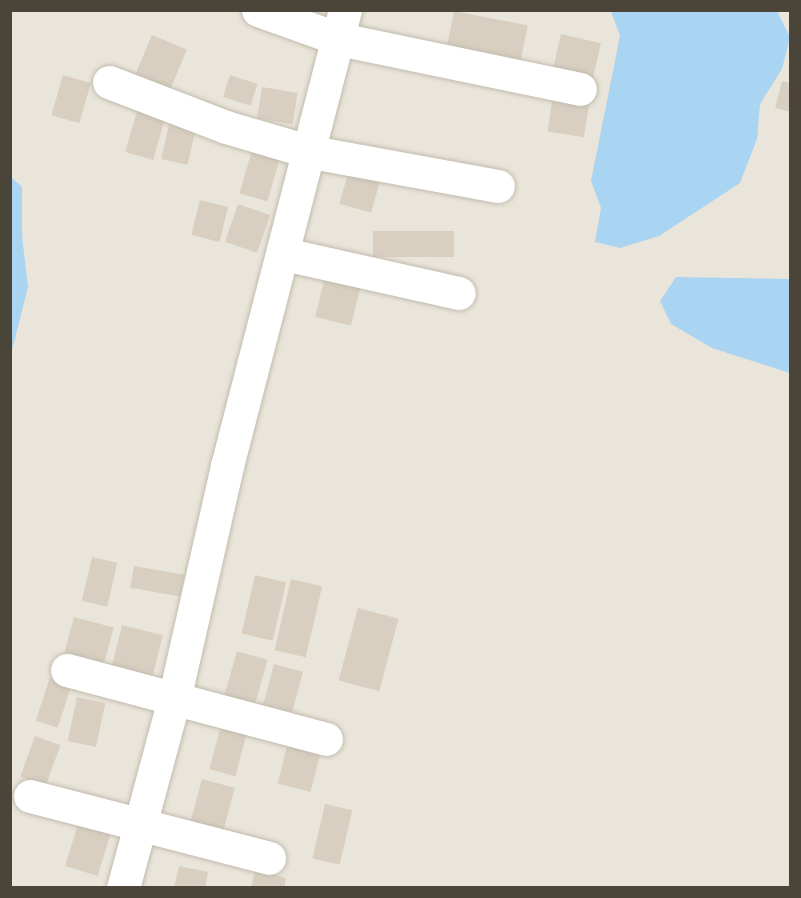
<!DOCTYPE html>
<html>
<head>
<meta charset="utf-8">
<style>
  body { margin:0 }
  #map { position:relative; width:801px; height:898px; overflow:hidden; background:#f6f3ec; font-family:Poppins,sans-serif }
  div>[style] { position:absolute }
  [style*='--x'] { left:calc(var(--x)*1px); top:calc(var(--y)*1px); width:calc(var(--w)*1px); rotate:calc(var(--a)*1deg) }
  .residential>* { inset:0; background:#eae5da; transform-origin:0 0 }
  .water>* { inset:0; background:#a9d4f2 }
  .building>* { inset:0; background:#d8cfc1; transform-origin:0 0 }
  .roads { filter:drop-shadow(0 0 2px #c2bbae) drop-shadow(0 0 2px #c2bbae) }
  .minor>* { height:33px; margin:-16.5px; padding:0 16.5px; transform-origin:16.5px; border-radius:16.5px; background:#fff }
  span { translate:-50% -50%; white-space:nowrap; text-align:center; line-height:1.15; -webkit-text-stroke:5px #fff; paint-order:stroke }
  .frame { position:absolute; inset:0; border:12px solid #4b4439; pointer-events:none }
</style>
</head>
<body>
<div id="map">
  <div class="residential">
    <div style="left:11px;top:11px;width:779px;height:876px"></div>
  </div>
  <div class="water">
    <div style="clip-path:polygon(611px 11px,777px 11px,790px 37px,782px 69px,760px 104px,757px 139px,740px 183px,659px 236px,620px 248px,595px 242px,601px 208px,591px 181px,620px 36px)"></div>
    <div style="clip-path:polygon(11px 177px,22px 187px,22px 236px,28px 287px,11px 354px)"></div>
    <div style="clip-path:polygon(676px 277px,790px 279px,790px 373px,712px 348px,671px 324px,660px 301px)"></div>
  </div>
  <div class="building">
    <div style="left:454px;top:11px;width:75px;height:37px;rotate:11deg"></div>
    <div style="left:561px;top:34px;width:41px;height:35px;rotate:13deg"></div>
    <div style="left:152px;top:35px;width:38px;height:45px;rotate:23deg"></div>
    <div style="left:63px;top:75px;width:29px;height:42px;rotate:16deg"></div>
    <div style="left:230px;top:75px;width:29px;height:23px;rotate:18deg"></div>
    <div style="clip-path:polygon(782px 81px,790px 83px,790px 112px,775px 108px)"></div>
    <div style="left:262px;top:87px;width:36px;height:32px;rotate:9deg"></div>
    <div style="left:553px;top:96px;width:37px;height:36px;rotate:9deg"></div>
    <div style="left:139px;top:104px;width:29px;height:50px;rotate:16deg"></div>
    <div style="left:170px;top:121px;width:27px;height:39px;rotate:13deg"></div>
    <div style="left:252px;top:150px;width:29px;height:45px;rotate:16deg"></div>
    <div style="left:349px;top:170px;width:33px;height:35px;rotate:16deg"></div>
    <div style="left:200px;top:200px;width:29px;height:36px;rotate:14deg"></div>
    <div style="left:238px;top:204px;width:34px;height:40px;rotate:19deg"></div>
    <div style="left:454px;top:231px;width:26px;height:81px;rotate:90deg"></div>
    <div style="left:325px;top:277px;width:37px;height:41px;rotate:14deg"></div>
    <div style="left:92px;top:557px;width:26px;height:45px;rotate:13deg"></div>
    <div style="left:134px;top:566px;width:51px;height:22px;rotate:10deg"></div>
    <div style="left:255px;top:575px;width:32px;height:60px;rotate:13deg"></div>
    <div style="left:291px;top:579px;width:32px;height:73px;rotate:13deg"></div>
    <div style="left:358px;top:608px;width:42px;height:75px;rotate:15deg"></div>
    <div style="left:74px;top:617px;width:41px;height:41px;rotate:15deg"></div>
    <div style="left:122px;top:625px;width:42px;height:45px;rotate:14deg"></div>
    <div style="left:237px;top:651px;width:32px;height:48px;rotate:16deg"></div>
    <div style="left:274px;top:664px;width:30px;height:42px;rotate:15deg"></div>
    <div style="left:50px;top:677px;width:23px;height:46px;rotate:18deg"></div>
    <div style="left:77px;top:697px;width:29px;height:45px;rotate:12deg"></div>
    <div style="left:222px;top:722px;width:27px;height:49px;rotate:15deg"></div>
    <div style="left:35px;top:736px;width:27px;height:43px;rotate:20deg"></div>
    <div style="left:288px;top:742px;width:34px;height:43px;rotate:14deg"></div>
    <div style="left:202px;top:779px;width:34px;height:50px;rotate:15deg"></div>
    <div style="left:325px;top:804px;width:28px;height:56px;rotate:13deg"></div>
    <div style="left:78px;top:824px;width:34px;height:44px;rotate:17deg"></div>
    <div style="clip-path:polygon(179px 866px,208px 872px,205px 888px,174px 888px)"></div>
    <div style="clip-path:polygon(255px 870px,286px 878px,284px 888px,251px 888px)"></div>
  </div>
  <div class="roads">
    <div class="minor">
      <div style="--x:258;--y:10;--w:86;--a:19.7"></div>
      <div style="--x:339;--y:39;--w:246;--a:11.7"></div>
      <div style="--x:109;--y:82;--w:125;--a:21"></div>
      <div style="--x:226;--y:127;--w:89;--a:16.4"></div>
      <div style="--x:311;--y:152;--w:190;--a:10.3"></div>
      <div style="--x:284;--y:254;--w:179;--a:12.6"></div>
      <div style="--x:67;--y:670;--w:268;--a:14.9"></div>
      <div style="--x:30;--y:796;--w:247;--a:14.5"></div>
      <div style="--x:123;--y:888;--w:200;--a:-74.9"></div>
      <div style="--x:175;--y:695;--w:235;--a:-77.2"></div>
      <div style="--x:227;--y:466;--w:471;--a:-75.5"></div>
    </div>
  </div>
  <div class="frame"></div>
</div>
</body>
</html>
